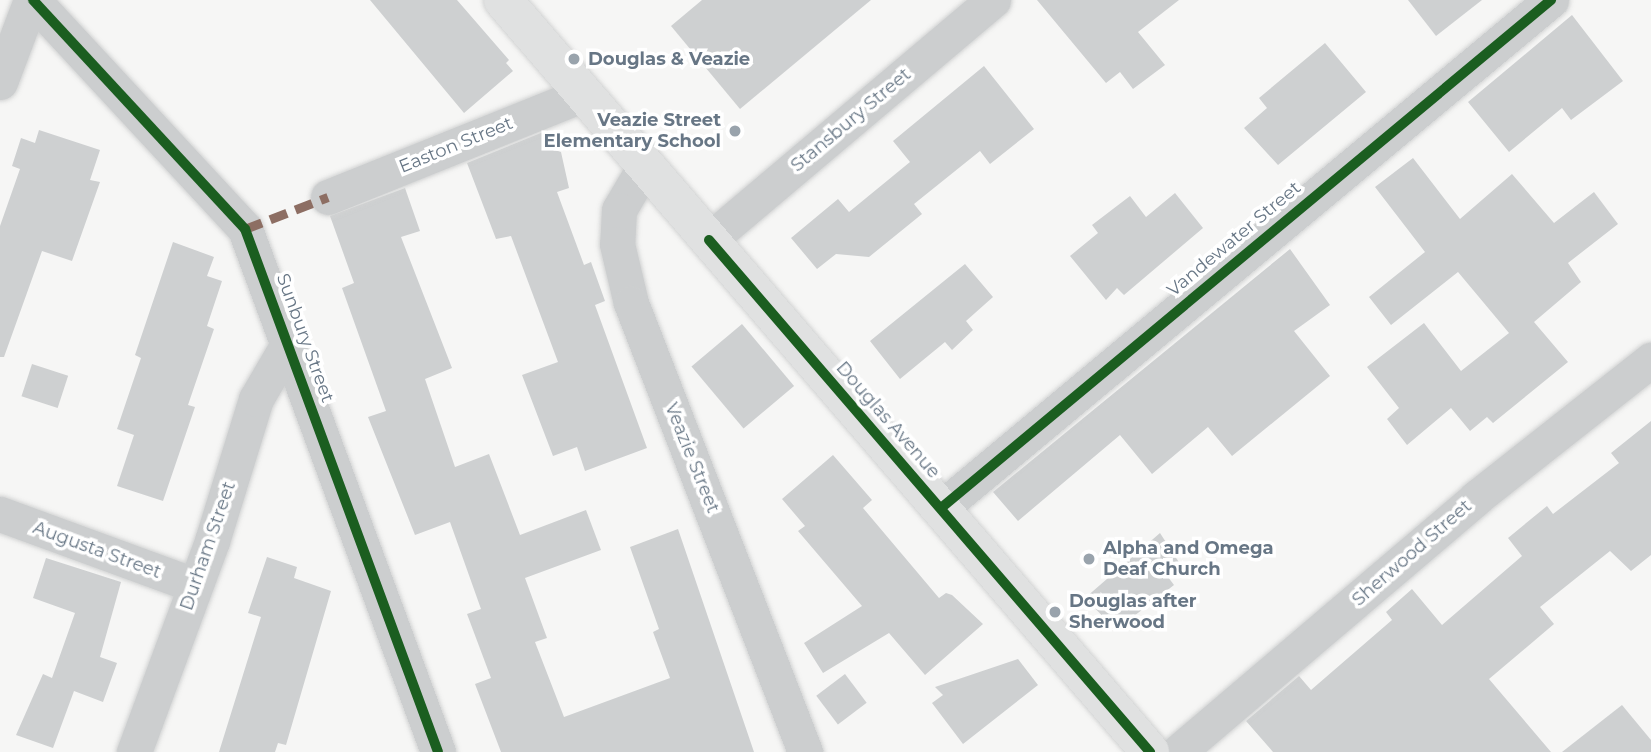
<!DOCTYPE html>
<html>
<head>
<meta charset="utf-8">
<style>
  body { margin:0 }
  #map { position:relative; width:1651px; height:752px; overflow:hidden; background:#f6f6f5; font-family:Montserrat,sans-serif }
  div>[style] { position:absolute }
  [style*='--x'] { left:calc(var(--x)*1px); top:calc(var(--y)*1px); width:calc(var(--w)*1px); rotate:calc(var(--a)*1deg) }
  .building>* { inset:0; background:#ced0d1; transform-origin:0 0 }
  .roads { filter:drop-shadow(0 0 2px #d2d3d3) drop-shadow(0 0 2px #d2d3d3) }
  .minor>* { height:35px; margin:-17.5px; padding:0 17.5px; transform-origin:17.5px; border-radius:17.5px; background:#cccecf }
  .primary>* { height:38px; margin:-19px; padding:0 19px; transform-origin:19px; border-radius:19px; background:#e0e1e1 }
  .quiet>* { height:9px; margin-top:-4.5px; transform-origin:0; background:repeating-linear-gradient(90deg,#8d6e63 0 18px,transparent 0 27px) }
  .cycleway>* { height:10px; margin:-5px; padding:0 5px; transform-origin:5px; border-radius:5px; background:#1b5e20 }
  .dots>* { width:19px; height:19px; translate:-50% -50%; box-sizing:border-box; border:4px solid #fff; border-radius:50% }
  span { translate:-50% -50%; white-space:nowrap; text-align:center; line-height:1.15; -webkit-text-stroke:7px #fff; paint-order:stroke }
  .poi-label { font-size:18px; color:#677685; font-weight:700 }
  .left { translate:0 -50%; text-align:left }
  .right { translate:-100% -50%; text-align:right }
  .street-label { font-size:18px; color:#677685 }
</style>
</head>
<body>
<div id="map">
  <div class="building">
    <div style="clip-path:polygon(370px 0,457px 0,509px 60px,506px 63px,513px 71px,464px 113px)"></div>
    <div style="clip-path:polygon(702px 0,871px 0,740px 109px,671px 26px)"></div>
    <div style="clip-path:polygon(1037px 0,1179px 0,1138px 32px,1165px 65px,1133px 89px,1120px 72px,1106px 83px)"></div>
    <div style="clip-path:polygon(1408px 0,1482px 0,1436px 36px)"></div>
    <div style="clip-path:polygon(1572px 15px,1623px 81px,1571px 120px,1562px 108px,1509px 152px,1468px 102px)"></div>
    <div style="clip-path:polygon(1325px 43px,1366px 92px,1278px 165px,1244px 128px,1267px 108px,1259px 98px)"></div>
    <div style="clip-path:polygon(984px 66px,1034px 129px,990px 164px,980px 151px,914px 204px,922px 214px,869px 257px,836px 254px,817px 269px,791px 238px,838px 199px,849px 212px,910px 162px,893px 141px)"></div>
    <div style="clip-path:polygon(39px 130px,100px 150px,90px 180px,100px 182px,72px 261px,42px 251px,4px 357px,0 357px,0 226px,20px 169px,12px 166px,21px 138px,35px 143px)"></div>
    <div style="clip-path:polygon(548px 130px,555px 150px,561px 152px,569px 188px,557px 192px,584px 265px,591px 262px,605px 301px,595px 305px,647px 448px,585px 471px,577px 447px,553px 456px,522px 375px,558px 362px,511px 236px,496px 239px,467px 163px)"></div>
    <div style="clip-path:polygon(1413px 158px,1460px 219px,1512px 174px,1554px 223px,1594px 192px,1618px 224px,1568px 263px,1581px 282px,1534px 322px,1568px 362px,1493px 423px,1487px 417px,1470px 431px,1451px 408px,1407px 445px,1387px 419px,1399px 408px,1367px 367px,1424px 323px,1461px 371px,1509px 333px,1458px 272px,1391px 325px,1369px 297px,1425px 252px,1375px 187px)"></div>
    <div style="clip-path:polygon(405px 188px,420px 231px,401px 237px,452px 368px,425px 379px,455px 467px,489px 454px,520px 535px,586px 510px,601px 550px,525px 578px,547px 638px,535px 642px,564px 717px,670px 678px,653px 632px,659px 629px,630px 547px,678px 529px,754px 752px,501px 752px,475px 684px,491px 678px,467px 614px,481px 609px,450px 522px,415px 535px,368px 417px,386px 411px,342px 288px,354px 283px,330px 216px)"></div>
    <div style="clip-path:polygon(1175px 193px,1203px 228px,1124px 295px,1117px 288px,1106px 300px,1070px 256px,1098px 233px,1092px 225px,1130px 196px,1146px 217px)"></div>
    <div style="clip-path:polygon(173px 242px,214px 257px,207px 276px,222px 281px,207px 326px,214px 329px,188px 405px,195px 407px,163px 501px,117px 486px,134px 435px,117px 429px,141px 358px,135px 355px)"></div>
    <div style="clip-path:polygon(1290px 249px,1330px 305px,1294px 331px,1330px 376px,1232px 456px,1208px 427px,1152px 474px,1120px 435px,1018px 521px,993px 492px)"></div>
    <div style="clip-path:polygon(965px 264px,993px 297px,966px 321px,973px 330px,952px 350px,945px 342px,900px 379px,870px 341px)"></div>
    <div style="left:742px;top:324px;width:81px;height:66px;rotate:50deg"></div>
    <div style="left:32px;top:364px;width:38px;height:34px;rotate:18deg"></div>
    <div style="clip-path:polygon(1651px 421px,1651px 555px,1631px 571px,1610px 551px,1540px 607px,1554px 624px,1489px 679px,1551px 752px,1273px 752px,1246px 721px,1299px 676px,1311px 690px,1392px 620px,1386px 612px,1412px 589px,1442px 625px,1522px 556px,1508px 538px,1547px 506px,1553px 514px,1619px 463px,1611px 453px)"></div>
    <div style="clip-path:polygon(833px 455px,872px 500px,863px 508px,939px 598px,946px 593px,952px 595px,983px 624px,925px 675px,889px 633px,823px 673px,804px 643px,862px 606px,798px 531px,805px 526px,782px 499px)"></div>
    <div style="clip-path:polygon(1160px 533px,1182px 567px,1168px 577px,1174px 585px,1116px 630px,1085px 598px)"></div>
    <div style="clip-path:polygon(267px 557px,297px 567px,294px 578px,331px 591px,286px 745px,278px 743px,275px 752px,219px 752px,261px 617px,248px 613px)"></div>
    <div style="clip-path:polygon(46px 558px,121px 582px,100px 657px,117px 663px,103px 702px,74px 691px,53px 748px,16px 735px,43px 674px,52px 678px,75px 613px,33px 598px)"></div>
    <div style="clip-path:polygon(1018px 659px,1038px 685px,963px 744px,932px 703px,943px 695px,935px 687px)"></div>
    <div style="left:845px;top:674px;width:36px;height:36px;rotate:53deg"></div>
    <div style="clip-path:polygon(1622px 705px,1651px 740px,1651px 752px,1562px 752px)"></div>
  </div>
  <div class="roads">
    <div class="minor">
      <div style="--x:33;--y:0;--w:312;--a:47.2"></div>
      <div style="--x:245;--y:229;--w:557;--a:69.74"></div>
      <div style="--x:0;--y:82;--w:88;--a:-69.3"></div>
      <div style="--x:646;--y:164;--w:53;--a:120.4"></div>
      <div style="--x:619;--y:210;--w:34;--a:93"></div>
      <div style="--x:617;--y:244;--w:61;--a:76.7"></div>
      <div style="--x:631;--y:303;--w:482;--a:68.8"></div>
      <div style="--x:328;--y:197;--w:276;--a:-21.9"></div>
      <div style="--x:709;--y:240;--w:372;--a:-40.2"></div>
      <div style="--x:941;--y:508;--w:794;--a:-39.79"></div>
      <div style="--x:0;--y:514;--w:207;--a:20.1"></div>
      <div style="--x:134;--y:752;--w:225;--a:-69.7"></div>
      <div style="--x:212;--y:541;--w:149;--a:-72.8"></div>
      <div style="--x:256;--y:399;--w:64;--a:-59.8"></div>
      <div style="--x:1178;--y:752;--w:392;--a:-40.4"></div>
      <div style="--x:1476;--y:498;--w:223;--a:-38.3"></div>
    </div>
    <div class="primary">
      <div style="--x:503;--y:0;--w:992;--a:49.29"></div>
    </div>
  </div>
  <div class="quiet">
    <div style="--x:245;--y:229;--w:89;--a:-21.1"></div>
  </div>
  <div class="cycleway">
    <div style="--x:33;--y:0;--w:312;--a:47.2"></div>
    <div style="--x:245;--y:229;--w:557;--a:69.74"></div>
    <div style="--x:709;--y:240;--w:676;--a:49.26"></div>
    <div style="--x:941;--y:508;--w:794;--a:-39.79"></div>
  </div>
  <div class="dots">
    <div style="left:574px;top:59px;background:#99a3ac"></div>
    <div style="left:735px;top:131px;background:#99a3ac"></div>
    <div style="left:1089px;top:559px;background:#99a3ac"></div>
    <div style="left:1055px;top:612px;background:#99a3ac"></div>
  </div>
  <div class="poi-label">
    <span class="left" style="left:588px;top:59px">Douglas &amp; Veazie</span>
    <span class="right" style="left:721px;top:131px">Veazie Street<br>Elementary School</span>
    <span class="left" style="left:1103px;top:559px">Alpha and Omega<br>Deaf Church</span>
    <span class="left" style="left:1069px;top:612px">Douglas after<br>Sherwood</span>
  </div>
  <div class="street-label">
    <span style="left:851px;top:120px;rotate:-40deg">Stansbury Street</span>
    <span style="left:456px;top:145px;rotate:-22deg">Easton Street</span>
    <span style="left:1234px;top:239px;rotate:-40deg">Vandewater Street</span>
    <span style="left:305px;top:338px;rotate:70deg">Sunbury Street</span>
    <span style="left:888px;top:420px;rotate:49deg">Douglas Avenue</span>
    <span style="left:692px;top:458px;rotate:68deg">Veazie Street</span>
    <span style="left:208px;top:546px;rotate:-71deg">Durham Street</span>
    <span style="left:97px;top:550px;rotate:20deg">Augusta Street</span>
    <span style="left:1412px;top:553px;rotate:-41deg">Sherwood Street</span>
  </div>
</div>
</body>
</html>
